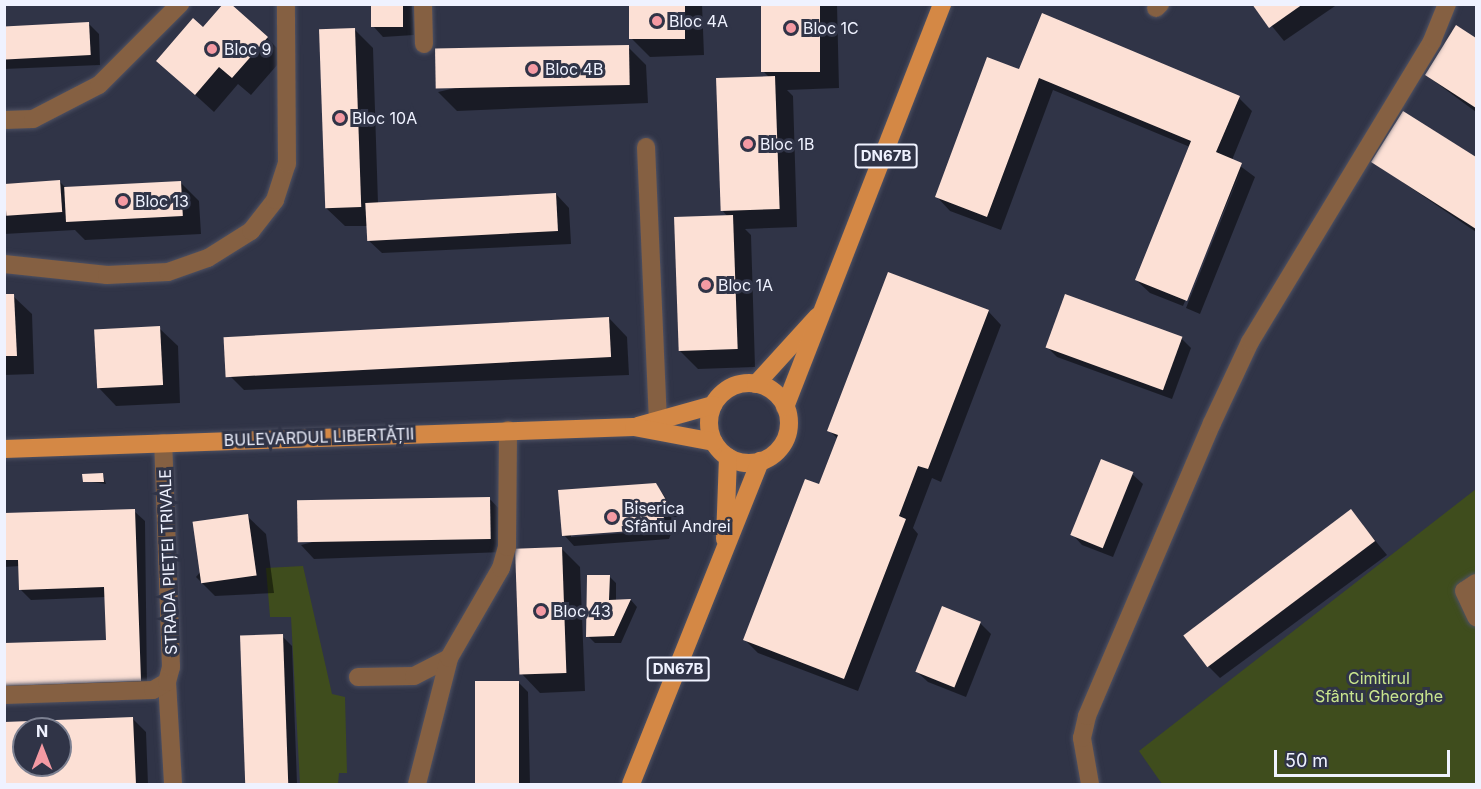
<!DOCTYPE html>
<html>
<head>
<meta charset="utf-8">
<style>
  body { margin:0 }
  #map { position:relative; width:1481px; height:789px; overflow:hidden; background:#303447; font-family:Inter,sans-serif }
  div>[style] { position:absolute }
  [style*='--x'] { left:calc(var(--x)*1px); top:calc(var(--y)*1px); width:calc(var(--w)*1px); rotate:calc(var(--a)*1deg) }
  .green>* { inset:0; background:#3f4d1d }
  .shadow>* { inset:0; background:#0007 }
  .building>* { inset:0; background:#fce0d5; transform-origin:0 0 }
  .roads { filter:drop-shadow(0 0 2px #4f5264) drop-shadow(0 0 2px #4f5264) }
  .minor>* { height:18px; margin:-9px; padding:0 9px; transform-origin:9px; border-radius:9px; background:#856042 }
  .major>* { height:18px; margin:-9px; padding:0 9px; transform-origin:9px; border-radius:9px; background:#d48845 }
  .major>.ring { margin:-9px; padding:0; box-sizing:content-box; background:none; border:18px solid #d48845; border-radius:50% }
  .dots>* { width:16px; height:16px; translate:-50% -50%; box-sizing:border-box; border:3px solid #303447; border-radius:50% }
  span { translate:-50% -50%; white-space:nowrap; text-align:center; line-height:1.15; -webkit-text-stroke:6px #303447; paint-order:stroke }
  .shield-label span { padding:2px 4px; background:#303447; border:2px solid; border-radius:4px; -webkit-text-stroke-width:0 }
  .shield-label { font-size:15px; color:#eff2ff; font-weight:700 }
  .poi-label { font-size:16px; color:#eff2ff }
  .left { translate:0 -50%; text-align:left }
  .street-label { font-size:16px; color:#eff2ff }
  .park-label { font-size:16px; color:#c9e58e }
  .frame { position:absolute; inset:0; border:6px solid #eff2ff; pointer-events:none }
  .north { position:absolute; left:12px; top:717px; width:60px; height:60px; box-sizing:border-box; background:#303447; border:2px solid #7c8091; border-radius:50%; rotate:0deg; font-size:16px; font-weight:700; line-height:24px; text-align:center; color:#eff2ff }
  .north::after { content:''; display:block; margin:auto; width:21px; height:27px; background:#f49aa3; clip-path:polygon(50% 0,100% 100%,50% 72%,0 100%) }
  .scale { position:absolute; left:1274px; top:750px; width:176px; height:27px; box-sizing:border-box; border:3px solid #eff2ff; border-top:0; padding-left:8px; font-size:18px; line-height:21px; white-space:nowrap; color:#eff2ff; -webkit-text-stroke:4px #303447; paint-order:stroke }
</style>
</head>
<body>
<div id="map">
  <div class="green">
    <div style="clip-path:polygon(1476px 489px,1476px 784px,1162px 784px,1139px 751px)"></div>
    <div style="clip-path:polygon(303px 566px,332px 694px,345px 697px,347px 773px,339px 773px,338px 784px,300px 784px,291px 617px,270px 617px,266px 568px)"></div>
  </div>
  <div class="shadow">
    <div style="clip-path:polygon(372px 4px,412px 4px,414px 35px,383px 37px,373px 26px)"></div>
    <div style="clip-path:polygon(630px 4px,702px 4px,704px 55px,650px 57px,631px 38px)"></div>
    <div style="clip-path:polygon(762px 4px,837px 4px,839px 88px,787px 90px,793px 96px,797px 227px,745px 229px,751px 235px,755px 367px,698px 369px,679px 350px,728px 217px,722px 210px,770px 78px,764px 72px)"></div>
    <div style="clip-path:polygon(1254px 4px,1338px 4px,1284px 41px)"></div>
    <div style="clip-path:polygon(89px 24px,99px 34px,100px 65px,4px 69px,4px 28px)"></div>
    <div style="clip-path:polygon(1457px 27px,1476px 40px,1476px 112px,1426px 75px)"></div>
    <div style="clip-path:polygon(204px 29px,267px 38px,285px 56px,251px 95px,238px 84px,214px 112px,158px 61px)"></div>
    <div style="clip-path:polygon(354px 29px,373px 48px,378px 203px,556px 194px,569px 208px,571px 244px,382px 253px,368px 240px,367px 226px,345px 226px,326px 208px)"></div>
    <div style="clip-path:polygon(628px 47px,646px 65px,648px 103px,457px 111px,438px 92px)"></div>
    <div style="clip-path:polygon(1019px 71px,1239px 98px,1252px 111px,1232px 160px,1255px 177px,1200px 314px,1186px 308px,1242px 168px,1183px 306px,1150px 293px,1136px 280px,1190px 147px,1053px 90px,1001px 230px,950px 211px,937px 197px)"></div>
    <div style="clip-path:polygon(1404px 113px,1476px 159px,1476px 232px,1373px 162px)"></div>
    <div style="clip-path:polygon(59px 181px,66px 188px,181px 183px,199px 201px,201px 234px,85px 240px,75px 230px,4px 234px,4px 184px)"></div>
    <div style="clip-path:polygon(4px 296px,13px 296px,32px 314px,34px 374px,4px 375px)"></div>
    <div style="clip-path:polygon(988px 311px,1001px 325px,941px 482px,932px 478px,913px 528px,918px 534px,858px 691px,758px 653px,745px 640px,820px 486px,838px 439px,829px 430px)"></div>
    <div style="clip-path:polygon(609px 318px,627px 337px,629px 375px,244px 390px,226px 372px)"></div>
    <div style="clip-path:polygon(159px 328px,178px 346px,180px 403px,116px 406px,98px 387px)"></div>
    <div style="clip-path:polygon(1181px 338px,1191px 348px,1172px 399px,1057px 357px,1047px 347px)"></div>
    <div style="clip-path:polygon(1132px 474px,1143px 484px,1113px 557px,1082px 545px,1072px 534px)"></div>
    <div style="clip-path:polygon(103px 475px,106px 484px,84px 481px)"></div>
    <div style="clip-path:polygon(evenodd,656px 484px,678px 516px,669px 539px,574px 546px,564px 535px,656px 484px,666px 527px,667px 530px,571px 537px,571px 534px,666px 527px)"></div>
    <div style="clip-path:polygon(489px 498px,502px 512px,504px 552px,314px 559px,301px 545px)"></div>
    <div style="clip-path:polygon(134px 511px,145px 521px,147px 688px,4px 692px,4px 645px,107px 641px,106px 597px,31px 600px,21px 590px,20px 566px,4px 567px,4px 515px)"></div>
    <div style="clip-path:polygon(1351px 511px,1387px 555px,1220px 678px,1207px 665px)"></div>
    <div style="clip-path:polygon(247px 516px,266px 534px,274px 593px,215px 596px,196px 577px)"></div>
    <div style="clip-path:polygon(561px 548px,580px 567px,585px 691px,540px 693px,522px 674px)"></div>
    <div style="clip-path:polygon(609px 576px,616px 583px,616px 601px,631px 600px,637px 607px,621px 643px,595px 643px,588px 636px)"></div>
    <div style="clip-path:polygon(980px 623px,991px 634px,966px 697px,928px 682px,917px 672px)"></div>
    <div style="clip-path:polygon(282px 636px,292px 646px,297px 784px,247px 784px,242px 637px)"></div>
    <div style="clip-path:polygon(518px 682px,528px 692px,530px 784px,479px 784px,477px 683px)"></div>
    <div style="clip-path:polygon(evenodd,133px 719px,146px 732px,148px 784px,4px 784px,4px 724px,133px 719px,24px 729px,60px 729px,60px 765px,24px 765px,24px 729px)"></div>
  </div>
  <div class="building">
    <div style="clip-path:polygon(223px 4px,231px 4px,268px 37px,232px 78px,219px 67px,195px 95px,156px 61px,193px 18px,203px 27px)"></div>
    <div style="left:371px;top:4px;width:32px;height:23px"></div>
    <div style="left:629px;top:4px;width:56px;height:35px"></div>
    <div style="left:761px;top:4px;width:59px;height:68px"></div>
    <div style="clip-path:polygon(1252px 4px,1303px 4px,1269px 28px)"></div>
    <div style="clip-path:polygon(1042px 13px,1240px 96px,1216px 152px,1242px 163px,1187px 301px,1135px 280px,1191px 141px,1039px 78px,987px 217px,935px 197px,987px 57px,1019px 69px)"></div>
    <div style="left:89px;top:22px;width:33px;height:85px;rotate:87deg"></div>
    <div style="clip-path:polygon(1456px 25px,1476px 38px,1476px 108px,1425px 75px)"></div>
    <div style="left:355px;top:28px;width:179px;height:36px;rotate:88deg"></div>
    <div style="left:629px;top:45px;width:40px;height:194px;rotate:89deg"></div>
    <div style="left:775px;top:76px;width:133px;height:59px;rotate:88deg"></div>
    <div style="clip-path:polygon(1403px 111px,1476px 157px,1476px 229px,1371px 162px)"></div>
    <div style="left:60px;top:180px;width:32px;height:56px;rotate:86deg"></div>
    <div style="left:181px;top:181px;width:35px;height:117px;rotate:87deg"></div>
    <div style="left:556px;top:193px;width:38px;height:191px;rotate:87deg"></div>
    <div style="left:733px;top:215px;width:134px;height:59px;rotate:88deg"></div>
    <div style="clip-path:polygon(888px 272px,989px 310px,928px 469px,918px 466px,899px 516px,906px 519px,844px 679px,743px 640px,805px 479px,819px 484px,838px 435px,827px 431px)"></div>
    <div style="clip-path:polygon(4px 294px,14px 294px,17px 356px,4px 356px)"></div>
    <div style="left:1065px;top:294px;width:125px;height:57px;rotate:20deg"></div>
    <div style="left:609px;top:317px;width:40px;height:386px;rotate:87deg"></div>
    <div style="left:160px;top:326px;width:59px;height:66px;rotate:87deg"></div>
    <div style="left:1101px;top:459px;width:35px;height:82px;rotate:22deg"></div>
    <div style="clip-path:polygon(103px 473px,104px 482px,83px 482px,82px 474px)"></div>
    <div style="clip-path:polygon(656px 483px,669px 505px,659px 529px,562px 536px,558px 490px)"></div>
    <div style="left:490px;top:497px;width:42px;height:193px;rotate:89deg"></div>
    <div style="clip-path:polygon(135px 509px,141px 681px,4px 686px,4px 643px,106px 640px,104px 587px,19px 590px,18px 560px,4px 560px,4px 513px)"></div>
    <div style="left:1351px;top:509px;width:40px;height:210px;rotate:53deg"></div>
    <div style="left:248px;top:514px;width:62px;height:56px;rotate:82deg"></div>
    <div style="left:562px;top:547px;width:126px;height:47px;rotate:88deg"></div>
    <div style="clip-path:polygon(587px 575px,610px 575px,609px 600px,631px 599px,614px 636px,586px 637px)"></div>
    <div style="left:942px;top:606px;width:42px;height:71px;rotate:22deg"></div>
    <div style="left:283px;top:634px;width:150px;height:43px;rotate:88deg"></div>
    <div style="left:475px;top:681px;width:44px;height:103px"></div>
    <div style="clip-path:polygon(evenodd,133px 717px,136px 784px,4px 784px,4px 722px,133px 717px,24px 729px,60px 729px,60px 765px,24px 765px,24px 729px)"></div>
  </div>
  <div class="roads">
    <div class="minor">
      <div style="--x:423;--y:4;--w:40;--a:88.6"></div>
      <div style="--x:1156;--y:8;--w:6;--a:-45"></div>
      <div style="--x:4;--y:120;--w:29;--a:-2"></div>
      <div style="--x:33;--y:119;--w:74;--a:-27.3"></div>
      <div style="--x:99;--y:85;--w:115;--a:-45"></div>
      <div style="--x:646;--y:147;--w:273;--a:87.5"></div>
      <div style="--x:4;--y:264;--w:104;--a:6.1"></div>
      <div style="--x:107;--y:275;--w:61;--a:-2.8"></div>
      <div style="--x:168;--y:272;--w:42;--a:-19.3"></div>
      <div style="--x:208;--y:258;--w:51;--a:-32.1"></div>
      <div style="--x:251;--y:231;--w:39;--a:-52"></div>
      <div style="--x:275;--y:200;--w:38;--a:-72"></div>
      <div style="--x:287;--y:164;--w:160;--a:-90.4"></div>
      <div style="--x:1476;--y:583;--w:14;--a:146"></div>
      <div style="--x:1464;--y:591;--w:29;--a:65"></div>
      <div style="--x:358;--y:677;--w:56;--a:-1"></div>
      <div style="--x:414;--y:676;--w:39;--a:-27"></div>
      <div style="--x:167;--y:682;--w:102;--a:86.6"></div>
      <div style="--x:4;--y:695;--w:149;--a:-1.9"></div>
      <div style="--x:153;--y:690;--w:16;--a:-30"></div>
      <div style="--x:167;--y:682;--w:16;--a:-75"></div>
      <div style="--x:171;--y:667;--w:224;--a:-92"></div>
      <div style="--x:417;--y:784;--w:130;--a:-75.7"></div>
      <div style="--x:449;--y:658;--w:104;--a:-60"></div>
      <div style="--x:501;--y:568;--w:22;--a:-74"></div>
      <div style="--x:507;--y:547;--w:117;--a:-89.5"></div>
      <div style="--x:1090;--y:784;--w:47;--a:-99.9"></div>
      <div style="--x:1082;--y:738;--w:23;--a:-77"></div>
      <div style="--x:1087;--y:716;--w:319;--a:-66.9"></div>
      <div style="--x:1212;--y:423;--w:89;--a:-64.9"></div>
      <div style="--x:1250;--y:342;--w:352;--a:-58.8"></div>
      <div style="--x:1432;--y:41;--w:40;--a:-68"></div>
    </div>
    <div class="major">
      <div class="ring" style="left:709px;top:383px;width:62px;height:62px"></div>
      <div style="--x:756;--y:384;--w:91;--a:-47.7"></div>
      <div style="--x:785;--y:407;--w:433;--a:-68.7"></div>
      <div style="--x:638;--y:426;--w:78;--a:-15.6"></div>
      <div style="--x:4;--y:449;--w:630;--a:-2"></div>
      <div style="--x:634;--y:427;--w:81;--a:10.6"></div>
      <div style="--x:725;--y:539;--w:82;--a:-87.9"></div>
      <div style="--x:631;--y:784;--w:348;--a:-68.2"></div>
    </div>
  </div>
  <div class="dots">
    <div style="left:657px;top:21px;background:#f49aa3"></div>
    <div style="left:791px;top:28px;background:#f49aa3"></div>
    <div style="left:212px;top:49px;background:#f49aa3"></div>
    <div style="left:533px;top:69px;background:#f49aa3"></div>
    <div style="left:340px;top:118px;background:#f49aa3"></div>
    <div style="left:748px;top:144px;background:#f49aa3"></div>
    <div style="left:123px;top:201px;background:#f49aa3"></div>
    <div style="left:706px;top:285px;background:#f49aa3"></div>
    <div style="left:612px;top:517px;background:#f49aa3"></div>
    <div style="left:541px;top:611px;background:#f49aa3"></div>
  </div>
  <div class="shield-label">
    <span style="left:886px;top:156px">DN67B</span>
    <span style="left:678px;top:669px">DN67B</span>
  </div>
  <div class="poi-label">
    <span class="left" style="left:669px;top:21px">Bloc 4A</span>
    <span class="left" style="left:803px;top:28px">Bloc 1C</span>
    <span class="left" style="left:224px;top:49px">Bloc 9</span>
    <span class="left" style="left:545px;top:69px">Bloc 4B</span>
    <span class="left" style="left:352px;top:118px">Bloc 10A</span>
    <span class="left" style="left:760px;top:144px">Bloc 1B</span>
    <span class="left" style="left:135px;top:201px">Bloc 13</span>
    <span class="left" style="left:718px;top:285px">Bloc 1A</span>
    <span class="left" style="left:624px;top:517px">Biserica<br>Sfântul Andrei</span>
    <span class="left" style="left:553px;top:611px">Bloc 43</span>
  </div>
  <div class="street-label">
    <span style="left:319px;top:437px;rotate:-2deg">BULEVARDUL LIBERTĂȚII</span>
    <span style="left:168px;top:562px;rotate:-92deg">STRADA PIEȚEI TRIVALE</span>
  </div>
  <div class="park-label">
    <span style="left:1379px;top:687px">Cimitirul<br>Sfântu Gheorghe</span>
  </div>
  <div class="frame"></div>
  <div class="north">N</div>
  <div class="scale">50 m</div>
</div>
</body>
</html>
